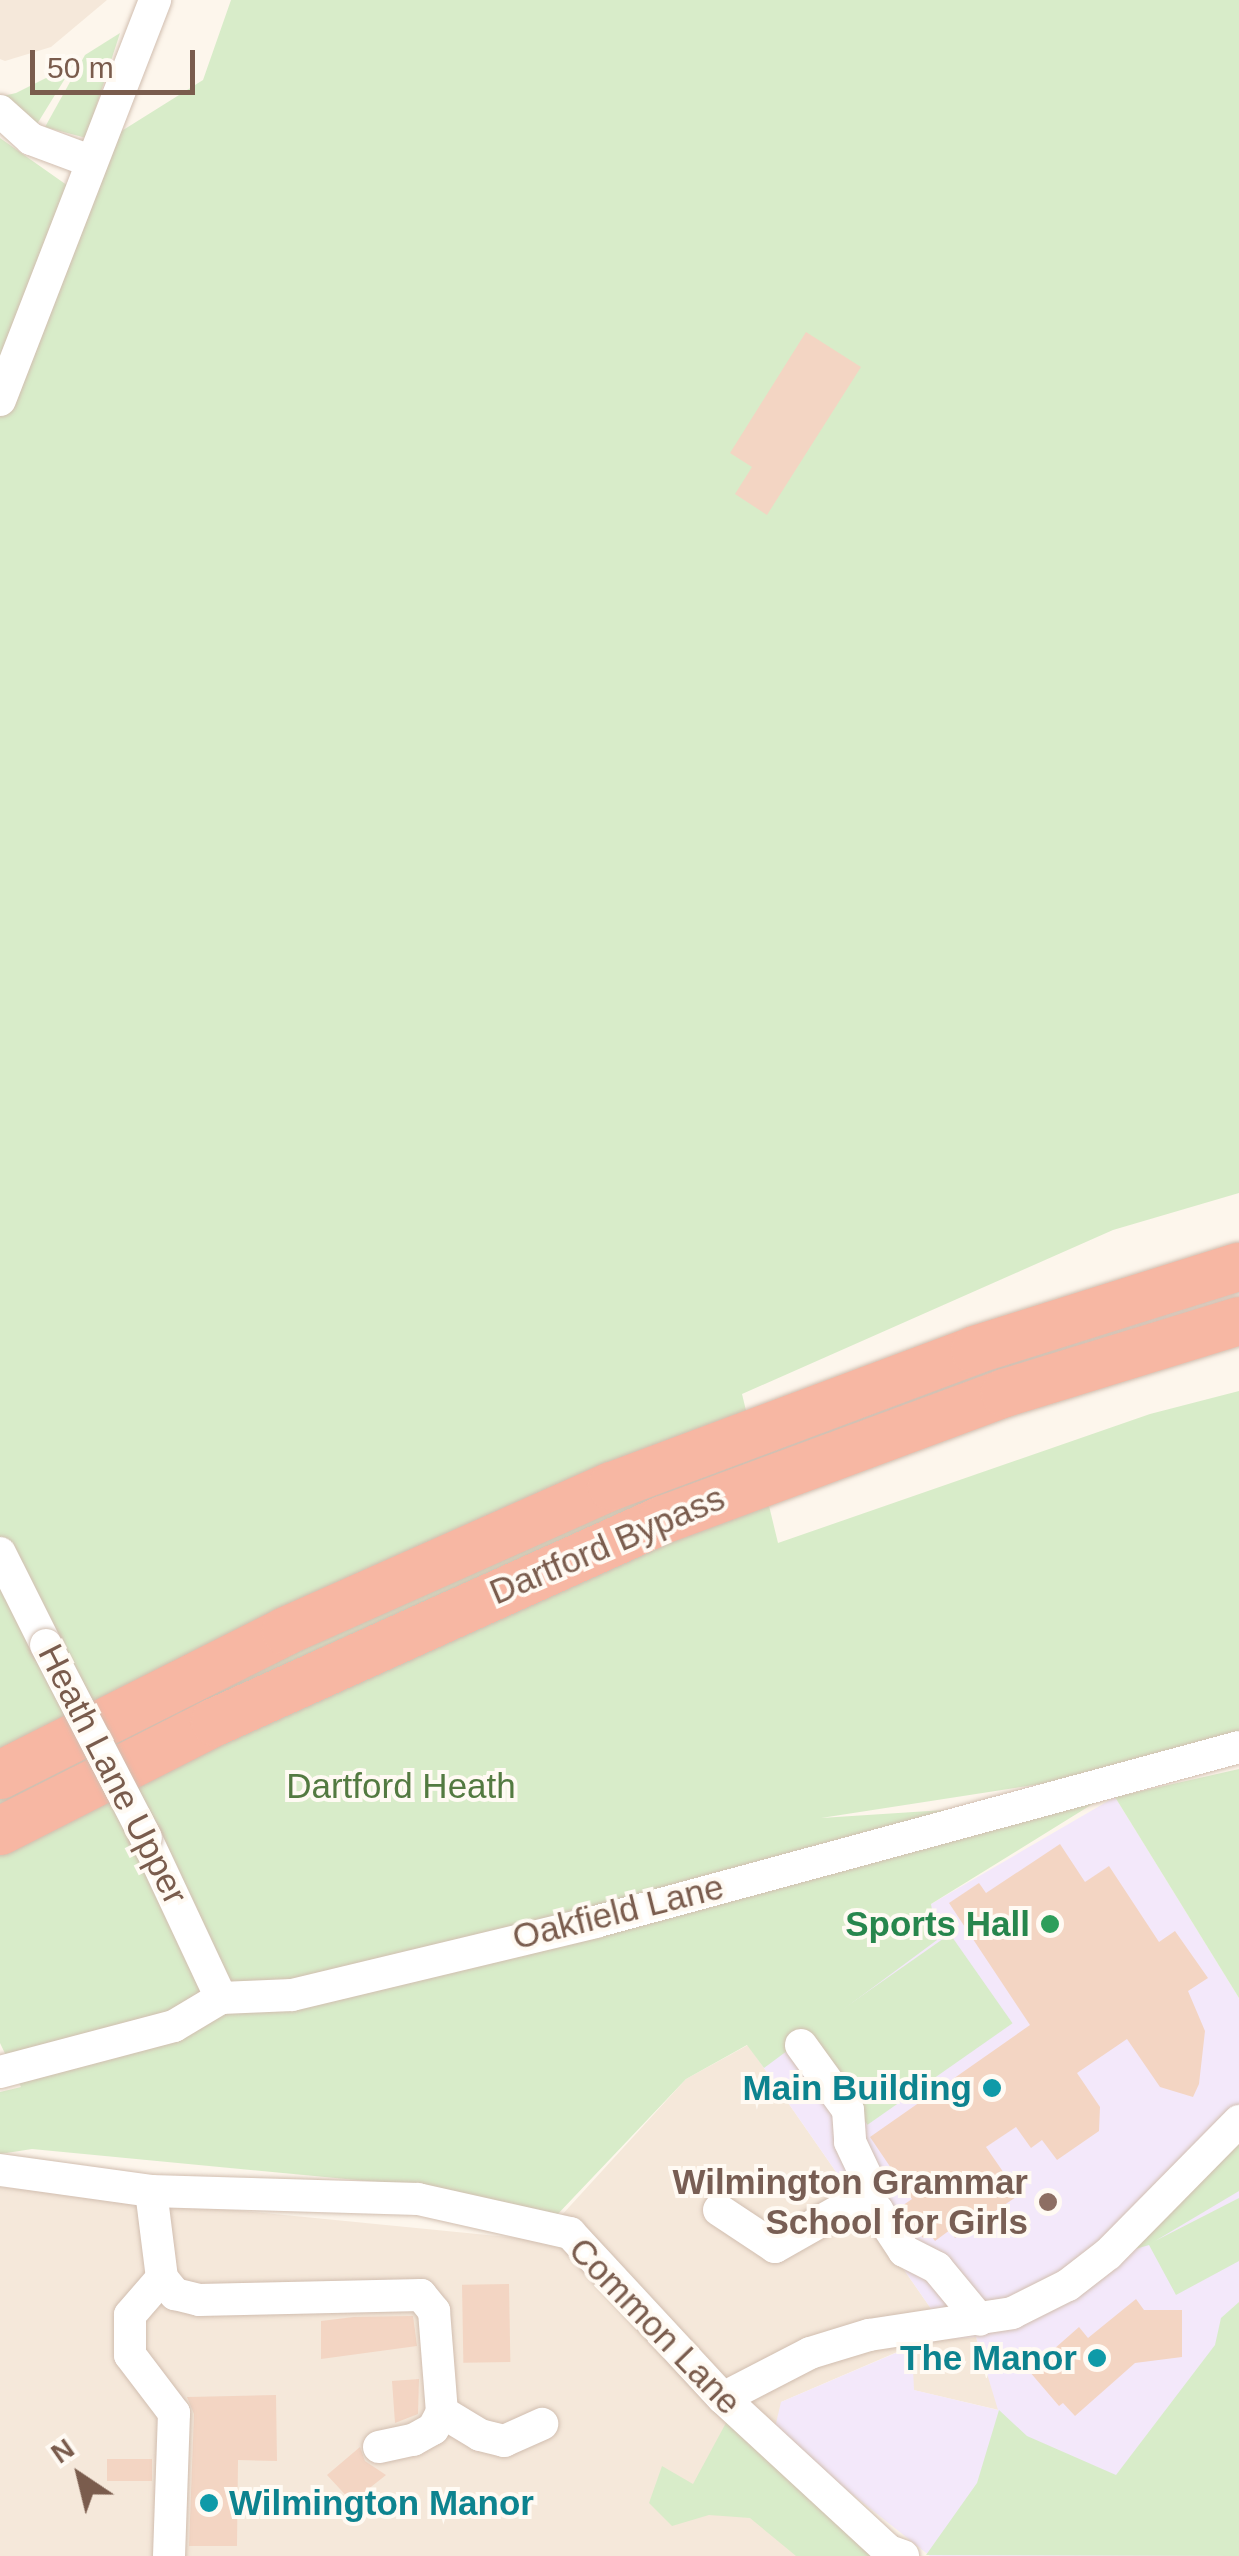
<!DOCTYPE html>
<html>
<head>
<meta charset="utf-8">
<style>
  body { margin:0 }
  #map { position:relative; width:1239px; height:2556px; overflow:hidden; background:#fdf6ec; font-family:Helvetica,sans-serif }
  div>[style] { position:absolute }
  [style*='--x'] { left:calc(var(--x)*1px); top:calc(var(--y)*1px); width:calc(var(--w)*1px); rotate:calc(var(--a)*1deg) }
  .residential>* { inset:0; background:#f5e8da }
  .education>* { inset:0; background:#f3e8fa }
  .green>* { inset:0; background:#d8ecc9; transform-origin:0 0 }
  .building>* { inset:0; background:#f3d5c3; transform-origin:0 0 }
  .roads { filter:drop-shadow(0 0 2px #d1beb0) drop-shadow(0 0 2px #d1beb0) }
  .minor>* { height:32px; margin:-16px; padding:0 16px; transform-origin:16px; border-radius:16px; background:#fff }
  .highway>* { height:48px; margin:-24px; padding:0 24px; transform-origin:24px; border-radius:24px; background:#f7b7a3 }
  .bridges { filter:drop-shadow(0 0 2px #d1beb0) drop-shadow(0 0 2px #d1beb0) }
  .minor-bridge>* { height:32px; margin:-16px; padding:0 16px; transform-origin:16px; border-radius:16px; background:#fff }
  .dots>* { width:28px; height:28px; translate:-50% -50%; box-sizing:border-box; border:5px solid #fffaf3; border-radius:50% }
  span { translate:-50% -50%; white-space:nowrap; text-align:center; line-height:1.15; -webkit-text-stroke:8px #fffaf3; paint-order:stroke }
  .street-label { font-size:35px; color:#7a5c4d }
  .park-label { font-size:35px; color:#537a41 }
  .leisure-label { font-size:35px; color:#27864d; font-weight:700 }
  .right { translate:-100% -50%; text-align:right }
  .culture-label { font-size:35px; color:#0d838f; font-weight:700 }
  .left { translate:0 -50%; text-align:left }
  .education-label { font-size:35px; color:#785e54; font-weight:700 }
  .north { position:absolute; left:30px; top:2426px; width:100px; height:100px; -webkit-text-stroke:8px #fffaf3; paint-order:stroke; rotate:325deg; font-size:28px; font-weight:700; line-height:40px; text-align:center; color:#7a5c4d }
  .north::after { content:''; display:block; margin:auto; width:35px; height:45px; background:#7a5c4d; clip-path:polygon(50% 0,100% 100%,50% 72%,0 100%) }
  .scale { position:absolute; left:30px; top:50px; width:165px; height:45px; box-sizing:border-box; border:5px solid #7a5c4d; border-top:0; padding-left:12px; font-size:30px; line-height:35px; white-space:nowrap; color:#7a5c4d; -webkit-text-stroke:8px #fffaf3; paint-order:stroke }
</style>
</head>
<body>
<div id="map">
  <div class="residential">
    <div style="clip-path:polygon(0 0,107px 0,51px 47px,5px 61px,0 59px)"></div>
    <div style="clip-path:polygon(748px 2045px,952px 2339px,976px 2337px,999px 2410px,913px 2390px,911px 2346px,781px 2402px,885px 2556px,0 2556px,0 2187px,539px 2240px,686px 2079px)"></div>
  </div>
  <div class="education">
    <div style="clip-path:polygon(1115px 1797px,1239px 1998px,1239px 2556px,930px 2556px,774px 2432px,781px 2402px,912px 2346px,914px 2390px,998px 2410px,976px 2337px,952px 2339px,748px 2045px,931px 1904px)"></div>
  </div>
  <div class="green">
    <div style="clip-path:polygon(231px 0,1239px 0,1239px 1193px,1113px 1230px,742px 1394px,778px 1543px,1150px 1414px,1239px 1391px,1239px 1737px,1086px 1777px,821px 1818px,1099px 1800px,931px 1904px,937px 1940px,764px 2068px,747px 2045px,686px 2079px,555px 2217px,409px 2185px,32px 2149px,0 2154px,0 2092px,21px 2087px,0 2043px,0 138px,88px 200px,112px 137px,203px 80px)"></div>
    <div style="clip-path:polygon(120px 33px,86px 138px,45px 127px,85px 55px)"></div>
    <div style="clip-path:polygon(74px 64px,34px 129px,3px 96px,16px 93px)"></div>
    <div style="clip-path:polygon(1239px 1769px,1239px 1998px,1115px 1797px)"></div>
    <div style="left:950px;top:1934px;width:109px;height:177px;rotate:55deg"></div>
    <div style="clip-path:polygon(1239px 2141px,1239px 2191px,1155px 2241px,1239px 2198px,1239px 2261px,1176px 2295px,1149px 2245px,1129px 2251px)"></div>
    <div style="clip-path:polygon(1239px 2302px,1239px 2556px,926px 2555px,977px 2483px,999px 2410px,1027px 2436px,1116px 2475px,1215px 2345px,1221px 2318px)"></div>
    <div style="clip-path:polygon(727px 2421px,879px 2556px,796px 2556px,750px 2518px,709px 2515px,672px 2526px,649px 2503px,662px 2466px,693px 2484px)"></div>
  </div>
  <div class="building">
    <div style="clip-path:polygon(806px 332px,861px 367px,767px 515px,735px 494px,752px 467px,730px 453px)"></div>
    <div style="clip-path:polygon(1060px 1844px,1085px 1882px,1109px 1866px,1159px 1942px,1175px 1931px,1208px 1978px,1188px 1991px,1205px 2031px,1199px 2084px,1193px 2097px,1160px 2087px,1127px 2039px,1077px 2073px,1100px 2107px,1099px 2131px,1057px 2160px,1042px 2140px,1031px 2148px,1016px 2127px,986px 2147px,1019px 2195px,955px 2238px,950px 2230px,935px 2241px,930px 2234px,923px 2238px,899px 2208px,912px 2199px,870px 2137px,1030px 2025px,949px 1903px,979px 1883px,986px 1893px)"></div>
    <div style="left:509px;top:2284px;width:78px;height:47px;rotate:89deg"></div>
    <div style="clip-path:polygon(1136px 2299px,1144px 2310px,1182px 2310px,1182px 2357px,1135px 2363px,1075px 2416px,1063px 2403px,1059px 2406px,1029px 2371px,1079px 2327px,1088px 2338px)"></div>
    <div style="clip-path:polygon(354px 2317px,413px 2316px,417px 2346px,321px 2359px,321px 2321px)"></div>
    <div style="clip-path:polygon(419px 2379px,418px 2414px,395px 2423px,392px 2381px)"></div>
    <div style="clip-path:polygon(276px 2395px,277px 2461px,238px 2460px,237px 2546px,189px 2546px,194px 2414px,187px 2397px)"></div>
    <div style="clip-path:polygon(360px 2447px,365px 2461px,386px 2475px,352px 2502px,327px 2475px)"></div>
    <div style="left:152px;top:2459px;width:22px;height:45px;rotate:90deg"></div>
  </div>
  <div class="roads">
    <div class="minor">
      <div style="--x:0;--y:111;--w:42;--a:42.1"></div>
      <div style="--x:31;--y:139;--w:63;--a:20.4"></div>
      <div style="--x:0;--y:400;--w:429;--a:-68.8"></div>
      <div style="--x:0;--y:1553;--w:103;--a:63.4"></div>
      <div style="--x:146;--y:1838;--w:177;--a:64.9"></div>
      <div style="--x:801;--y:2045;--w:80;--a:54.1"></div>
      <div style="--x:848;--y:2110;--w:32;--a:86"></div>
      <div style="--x:850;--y:2142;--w:44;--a:64.6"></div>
      <div style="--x:869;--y:2182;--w:23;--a:108"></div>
      <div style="--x:0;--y:2072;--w:180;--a:-14.8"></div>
      <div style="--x:174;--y:2026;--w:55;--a:-30.8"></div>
      <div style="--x:221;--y:1998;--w:71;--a:-2.4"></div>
      <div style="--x:292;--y:1995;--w:312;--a:-13.5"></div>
      <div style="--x:595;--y:1922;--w:667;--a:-15.2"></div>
      <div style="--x:0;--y:2170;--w:152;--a:7.9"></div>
      <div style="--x:151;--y:2191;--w:267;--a:1.7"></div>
      <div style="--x:418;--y:2199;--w:156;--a:12.6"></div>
      <div style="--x:570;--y:2233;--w:225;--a:47.2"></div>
      <div style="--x:723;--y:2398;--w:226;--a:42.7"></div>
      <div style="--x:889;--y:2551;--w:15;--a:20"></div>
      <div style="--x:151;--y:2191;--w:88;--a:82.8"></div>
      <div style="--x:162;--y:2278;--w:21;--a:51"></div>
      <div style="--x:175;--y:2294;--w:25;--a:14"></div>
      <div style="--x:199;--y:2300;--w:222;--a:-1.3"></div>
      <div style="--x:421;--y:2295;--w:21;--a:51"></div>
      <div style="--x:434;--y:2311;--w:101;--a:85.5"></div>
      <div style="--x:719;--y:2210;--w:67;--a:33.5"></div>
      <div style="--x:775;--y:2247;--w:79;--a:-29.5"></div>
      <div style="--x:844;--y:2208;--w:33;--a:3"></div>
      <div style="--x:877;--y:2210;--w:49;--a:56.6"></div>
      <div style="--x:904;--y:2251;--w:37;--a:27"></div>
      <div style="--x:937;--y:2268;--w:67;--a:50.4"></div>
      <div style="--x:162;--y:2278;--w:49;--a:130.9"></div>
      <div style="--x:130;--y:2315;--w:40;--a:90"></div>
      <div style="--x:130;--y:2355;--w:73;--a:52.8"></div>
      <div style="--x:174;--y:2413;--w:143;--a:92"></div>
      <div style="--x:723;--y:2398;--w:98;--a:-27.3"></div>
      <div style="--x:810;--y:2353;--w:62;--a:-17"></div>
      <div style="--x:869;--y:2335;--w:145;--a:-8.7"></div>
      <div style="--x:1012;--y:2313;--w:63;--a:-26.6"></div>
      <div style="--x:1068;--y:2285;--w:51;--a:-37.8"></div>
      <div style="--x:1108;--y:2254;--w:187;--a:-45.4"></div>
      <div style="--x:379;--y:2447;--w:35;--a:-12"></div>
      <div style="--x:413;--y:2440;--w:23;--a:-29"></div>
      <div style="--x:433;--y:2429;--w:19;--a:-62"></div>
      <div style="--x:442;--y:2412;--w:44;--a:31.2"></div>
      <div style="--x:480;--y:2435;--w:25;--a:14"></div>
      <div style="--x:504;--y:2441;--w:42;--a:-24.1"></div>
    </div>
    <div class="highway">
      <div style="--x:0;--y:1775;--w:320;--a:-26.7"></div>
      <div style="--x:286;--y:1631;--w:357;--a:-24"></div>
      <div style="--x:612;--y:1486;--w:388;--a:-20.5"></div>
      <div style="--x:975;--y:1350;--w:277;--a:-17.5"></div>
      <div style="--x:0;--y:1831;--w:241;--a:-26.9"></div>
      <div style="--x:215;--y:1722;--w:491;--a:-24.3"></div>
      <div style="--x:663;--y:1520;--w:365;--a:-20.4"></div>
      <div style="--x:1005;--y:1393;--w:245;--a:-17.1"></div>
    </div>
  </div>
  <div class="bridges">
    <div class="minor-bridge">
      <div style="--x:46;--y:1645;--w:217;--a:62.6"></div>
    </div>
  </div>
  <div class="dots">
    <div style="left:1050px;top:1924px;background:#2e9e5b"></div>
    <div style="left:992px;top:2088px;background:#0f9aa8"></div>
    <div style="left:1048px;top:2202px;background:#8d6e63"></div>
    <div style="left:1097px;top:2358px;background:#0f9aa8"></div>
    <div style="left:209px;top:2503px;background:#0f9aa8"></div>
  </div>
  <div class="street-label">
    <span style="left:607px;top:1545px;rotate:-23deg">Dartford Bypass</span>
    <span style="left:113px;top:1774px;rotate:63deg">Heath Lane Upper</span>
    <span style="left:618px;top:1912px;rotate:-14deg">Oakfield Lane</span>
    <span style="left:655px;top:2326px;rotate:46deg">Common Lane</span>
  </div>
  <div class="park-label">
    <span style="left:401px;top:1786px">Dartford Heath</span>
  </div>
  <div class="leisure-label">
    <span class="right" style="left:1030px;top:1924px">Sports Hall</span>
  </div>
  <div class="culture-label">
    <span class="right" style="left:972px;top:2088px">Main Building</span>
    <span class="right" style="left:1077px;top:2358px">The Manor</span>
    <span class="left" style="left:229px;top:2503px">Wilmington Manor</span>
  </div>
  <div class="education-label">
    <span class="right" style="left:1028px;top:2202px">Wilmington Grammar<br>School for Girls</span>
  </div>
  <div class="north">N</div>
  <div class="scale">50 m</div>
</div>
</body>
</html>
